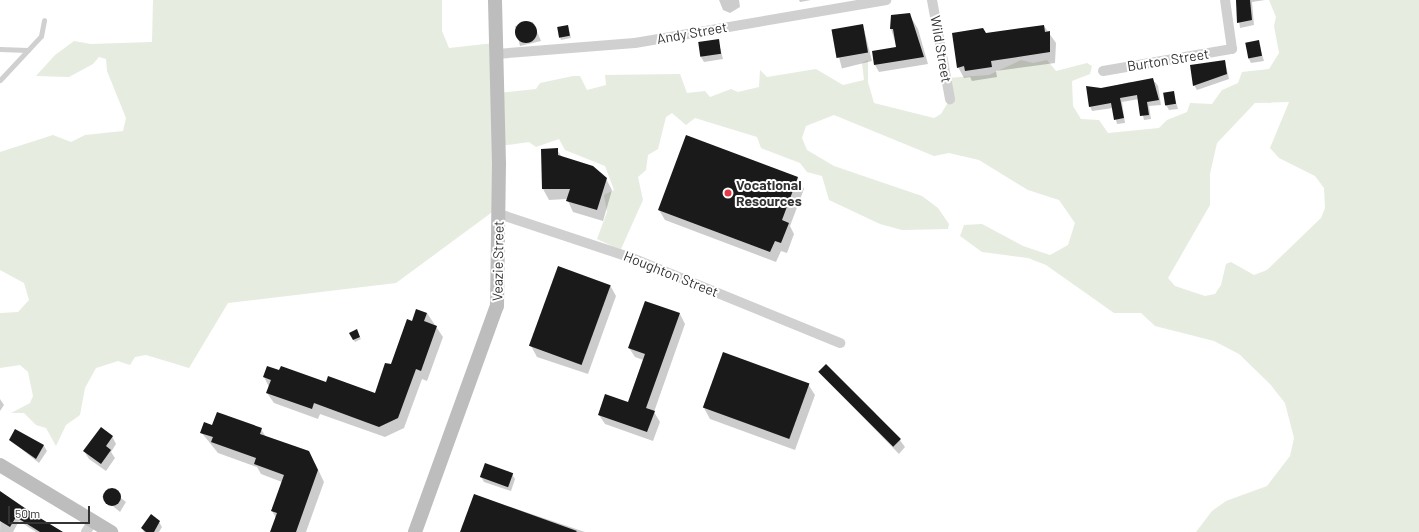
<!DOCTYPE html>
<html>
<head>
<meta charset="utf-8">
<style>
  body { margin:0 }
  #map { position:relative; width:1419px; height:532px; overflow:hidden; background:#fff; font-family:Barlow,sans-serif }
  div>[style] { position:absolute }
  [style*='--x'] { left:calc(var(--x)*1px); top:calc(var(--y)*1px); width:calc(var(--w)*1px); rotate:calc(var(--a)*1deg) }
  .green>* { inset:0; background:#e6ecdf }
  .shadow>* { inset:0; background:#0003; transform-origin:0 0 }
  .building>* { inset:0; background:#1a1a1a; transform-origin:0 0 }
  .round { border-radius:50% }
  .lane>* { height:5px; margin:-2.5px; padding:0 2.5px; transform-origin:2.5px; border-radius:2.5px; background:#d0d0d0 }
  .street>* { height:10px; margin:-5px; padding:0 5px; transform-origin:5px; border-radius:5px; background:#d0d0d0 }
  .secondary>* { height:14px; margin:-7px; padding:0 7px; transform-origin:7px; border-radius:7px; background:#bdbdbd }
  .dots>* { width:11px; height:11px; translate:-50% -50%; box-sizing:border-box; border:2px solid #fff; border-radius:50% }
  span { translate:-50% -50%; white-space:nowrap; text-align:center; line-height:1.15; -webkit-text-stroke:4px #fff; paint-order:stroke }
  .street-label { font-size:14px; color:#333 }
  .poi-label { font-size:14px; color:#333; font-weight:700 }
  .left { translate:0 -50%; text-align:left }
  .scale { position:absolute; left:8px; top:506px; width:82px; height:18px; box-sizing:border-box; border:2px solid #333; border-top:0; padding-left:5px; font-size:12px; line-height:14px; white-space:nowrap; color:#333; -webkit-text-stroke:3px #fff; paint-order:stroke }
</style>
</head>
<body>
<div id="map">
  <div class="green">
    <div style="clip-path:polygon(evenodd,153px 0,442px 0,442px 31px,449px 48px,494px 43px,498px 93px,536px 89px,540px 83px,573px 76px,580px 76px,587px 90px,606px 85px,605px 75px,680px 74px,687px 93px,705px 91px,710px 97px,731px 89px,738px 92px,759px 87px,760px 70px,767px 77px,816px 69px,843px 85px,864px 80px,862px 63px,868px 60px,868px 82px,874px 103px,934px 118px,941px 114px,950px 99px,947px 78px,989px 75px,1021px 60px,1033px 63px,1047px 60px,1056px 71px,1087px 63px,1092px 66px,1090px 74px,1072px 81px,1073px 106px,1081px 119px,1099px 120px,1108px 133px,1159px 128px,1167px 120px,1187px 112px,1190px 103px,1212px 104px,1222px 90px,1238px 83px,1242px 72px,1269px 69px,1279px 53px,1274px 26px,1276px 17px,1269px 0,1419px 0,1419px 532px,1196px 532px,1212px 511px,1226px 501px,1267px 486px,1290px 456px,1294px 438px,1285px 403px,1270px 384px,1239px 354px,1214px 341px,1155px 326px,1141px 313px,1114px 313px,1046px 265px,1028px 258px,982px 252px,960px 236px,964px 225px,982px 224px,1023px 246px,1050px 255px,1068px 245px,1075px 223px,1059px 200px,1028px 190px,979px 160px,949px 153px,934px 156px,834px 115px,806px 126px,802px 138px,807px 150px,834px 166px,922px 196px,938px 208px,949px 224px,948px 229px,902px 230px,880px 224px,829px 200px,822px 176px,807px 172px,800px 163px,761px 148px,757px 137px,695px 118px,686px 125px,672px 113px,666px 117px,658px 149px,648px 155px,646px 170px,638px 177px,643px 200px,621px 249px,616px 248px,597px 239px,607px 212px,604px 195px,614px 190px,605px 166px,565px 150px,559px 139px,536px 147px,529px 142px,500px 146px,495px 210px,396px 283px,228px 303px,189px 368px,146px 355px,135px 357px,130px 365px,118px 361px,96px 368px,85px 388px,80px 415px,66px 425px,56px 446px,46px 428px,36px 425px,24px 413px,11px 413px,30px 403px,33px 396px,28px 372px,20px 365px,0 368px,0 313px,18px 312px,29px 300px,24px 283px,0 270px,0 152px,53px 135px,71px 142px,85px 135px,123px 131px,126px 118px,107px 71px,106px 59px,99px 57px,93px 64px,69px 77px,36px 76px,55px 55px,74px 41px,91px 44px,152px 42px,153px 0,1289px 102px,1270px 148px,1279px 158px,1315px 176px,1324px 188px,1325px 208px,1321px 218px,1267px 270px,1254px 275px,1231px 262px,1226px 264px,1221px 285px,1215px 294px,1205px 296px,1175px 286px,1168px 278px,1210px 205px,1210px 174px,1217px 143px,1255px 103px,1289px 102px)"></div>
  </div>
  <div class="shadow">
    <div style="clip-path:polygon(719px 0,739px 0,740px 7px,730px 13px,723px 10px)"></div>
    <div style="clip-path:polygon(799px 0,811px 0,800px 2px)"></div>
    <div style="clip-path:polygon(1236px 0,1265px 0,1252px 2px,1254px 25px,1240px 28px)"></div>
    <div style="clip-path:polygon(909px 14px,918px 29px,928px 64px,879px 72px,875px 65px,897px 48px,891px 29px,892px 16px)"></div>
    <div style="clip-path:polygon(533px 22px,541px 41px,520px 46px,515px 26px)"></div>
    <div style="left:863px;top:25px;width:37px;height:31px;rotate:76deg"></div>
    <div style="clip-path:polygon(568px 26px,571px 38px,561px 40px,560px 37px)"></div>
    <div style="clip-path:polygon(1044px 26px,1056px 43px,1055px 63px,996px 71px,997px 77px,972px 81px,970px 77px,964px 78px,958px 67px,986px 34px)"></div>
    <div style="clip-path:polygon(718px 40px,723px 59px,704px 62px,701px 57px)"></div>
    <div style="clip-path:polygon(1258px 41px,1264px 61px,1251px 63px,1248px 57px)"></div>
    <div style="clip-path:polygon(1225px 61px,1229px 79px,1197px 90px,1194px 85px)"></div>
    <div style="clip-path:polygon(1130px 82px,1155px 82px,1158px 86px,1161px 105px,1149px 106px,1151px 119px,1144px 120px,1139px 99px,1122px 102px,1125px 123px,1117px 124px,1113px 108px,1092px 111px,1090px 106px,1101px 89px)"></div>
    <div style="clip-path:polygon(1173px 92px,1178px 109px,1169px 110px,1166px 105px)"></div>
    <div style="clip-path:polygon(686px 136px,798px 178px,804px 189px,790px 226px,794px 234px,787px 253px,781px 251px,776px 262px,665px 220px,659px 210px)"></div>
    <div style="clip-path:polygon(542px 150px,557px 150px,562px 157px,606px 179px,612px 190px,603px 221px,573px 212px,567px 199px,549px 200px,543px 189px)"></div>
    <div style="clip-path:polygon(610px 285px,616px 296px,588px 374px,537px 357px,531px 346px)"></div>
    <div style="clip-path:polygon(427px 313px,443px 337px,427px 381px,422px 379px,404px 428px,385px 437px,320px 414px,318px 419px,274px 403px,267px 393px,269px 387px,264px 377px,327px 383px,375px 394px,413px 322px)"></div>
    <div style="clip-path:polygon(680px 314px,685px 324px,654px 412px,660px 422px,653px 441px,605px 424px,599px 415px,628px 403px,643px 360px,635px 357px,629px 348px)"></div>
    <div style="clip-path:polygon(356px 331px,361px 339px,355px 342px,350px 333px)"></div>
    <div style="clip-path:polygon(819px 372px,900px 440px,905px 447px,899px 454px)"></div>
    <div style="clip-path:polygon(808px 384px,815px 395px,795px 450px,710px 419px,704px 408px)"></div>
    <div style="clip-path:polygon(0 399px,4px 405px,0 411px)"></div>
    <div style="clip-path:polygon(213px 426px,261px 429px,266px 437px,315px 463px,324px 482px,306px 532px,271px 532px,276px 518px,272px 511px,282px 482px,261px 474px,257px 467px,218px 453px,201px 432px)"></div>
    <div style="clip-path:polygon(112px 436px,116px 444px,111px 452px,115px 458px,106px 471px,89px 459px,84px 451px)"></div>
    <div style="clip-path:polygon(10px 440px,44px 446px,47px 451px,39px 463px)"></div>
    <div style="clip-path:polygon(512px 474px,515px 479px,511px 491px,484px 482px,481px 477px)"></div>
    <div style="clip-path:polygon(108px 488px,126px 502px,120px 512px,102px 497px)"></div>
    <div style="clip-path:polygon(1px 493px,62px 532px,36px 532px,19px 521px,13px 532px,0 532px)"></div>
    <div style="clip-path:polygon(475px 495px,585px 532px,461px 532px)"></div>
    <div style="clip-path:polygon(159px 522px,162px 527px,159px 532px,144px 532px,142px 528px)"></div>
  </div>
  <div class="building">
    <div style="clip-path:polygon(1236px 0,1250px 0,1252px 20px,1237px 23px)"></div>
    <div style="clip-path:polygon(910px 13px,924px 57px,874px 65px,872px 51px,896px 47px,893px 29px,890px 29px,891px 15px)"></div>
    <div class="round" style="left:515px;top:21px;width:22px;height:22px"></div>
    <div style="left:863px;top:24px;width:29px;height:32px;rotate:80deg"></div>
    <div style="left:568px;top:25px;width:11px;height:11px;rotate:80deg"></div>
    <div style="clip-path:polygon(1044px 25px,1045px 32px,1050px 31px,1050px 52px,991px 61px,992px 67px,965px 71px,964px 66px,957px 68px,952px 33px,983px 28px,986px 33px)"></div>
    <div style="left:719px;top:39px;width:15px;height:21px;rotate:82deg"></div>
    <div style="left:1259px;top:40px;width:16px;height:14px;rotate:79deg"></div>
    <div style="clip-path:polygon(1225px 60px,1227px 74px,1193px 86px,1190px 65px)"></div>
    <div style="clip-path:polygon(1153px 78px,1159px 100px,1147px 102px,1149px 115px,1140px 116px,1137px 95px,1120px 98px,1124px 118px,1114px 120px,1111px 103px,1089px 107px,1086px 86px,1101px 88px)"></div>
    <div style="left:1174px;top:91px;width:13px;height:11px;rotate:81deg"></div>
    <div style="clip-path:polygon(686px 135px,798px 177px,782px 220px,789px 223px,781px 243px,775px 241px,770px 252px,658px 210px)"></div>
    <div style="clip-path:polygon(558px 148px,558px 155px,593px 166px,607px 178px,597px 210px,566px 201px,570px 189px,542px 189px,541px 149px)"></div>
    <div style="left:558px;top:266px;width:56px;height:85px;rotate:20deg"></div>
    <div style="clip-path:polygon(645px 301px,680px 313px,646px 408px,655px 411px,647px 432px,598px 415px,605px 394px,628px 402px,645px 354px,628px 348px)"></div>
    <div style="clip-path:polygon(416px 309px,427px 313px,424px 321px,437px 326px,421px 371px,416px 369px,398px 418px,379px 427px,314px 403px,312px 409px,266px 393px,271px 380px,263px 377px,267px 366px,279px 370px,281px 366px,326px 382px,328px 376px,375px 393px,385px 363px,391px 364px,407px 319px,412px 321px)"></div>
    <div style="clip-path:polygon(357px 329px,360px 337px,353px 340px,349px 333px)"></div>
    <div style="left:723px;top:352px;width:92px;height:59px;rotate:20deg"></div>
    <div style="left:826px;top:364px;width:106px;height:11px;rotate:45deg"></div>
    <div style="clip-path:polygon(217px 412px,262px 428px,260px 434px,309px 451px,318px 470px,296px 532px,270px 532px,277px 513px,271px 511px,284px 475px,254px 464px,256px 458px,211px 442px,213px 437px,200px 433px,204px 422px,212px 425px)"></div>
    <div style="clip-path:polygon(101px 427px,113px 436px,106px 446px,111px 450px,101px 464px,83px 451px)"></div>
    <div style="clip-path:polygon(15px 429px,44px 445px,36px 459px,9px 440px)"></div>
    <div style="left:485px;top:463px;width:30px;height:15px;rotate:20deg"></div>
    <div class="round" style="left:103px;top:488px;width:18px;height:18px"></div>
    <div style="clip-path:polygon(0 491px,35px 515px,63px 532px,40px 532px,16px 517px,10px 527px,0 521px)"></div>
    <div style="clip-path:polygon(474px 494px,577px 531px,576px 532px,460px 532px)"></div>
    <div style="clip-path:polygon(151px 514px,160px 521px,154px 532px,146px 532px,141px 528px)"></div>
  </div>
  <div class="lane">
    <div style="--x:0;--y:49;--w:28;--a:2"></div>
    <div style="--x:0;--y:80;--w:60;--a:-47"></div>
    <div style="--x:41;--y:36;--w:16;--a:-79"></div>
  </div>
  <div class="street">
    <div style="--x:932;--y:0;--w:101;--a:79.7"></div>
    <div style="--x:496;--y:54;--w:139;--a:-4.5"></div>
    <div style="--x:635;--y:43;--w:255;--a:-9.7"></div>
    <div style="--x:1103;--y:71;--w:131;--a:-9.7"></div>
    <div style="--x:1232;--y:49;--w:49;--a:-98.1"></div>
    <div style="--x:499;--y:214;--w:140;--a:18.3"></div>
    <div style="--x:632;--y:258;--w:225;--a:22.2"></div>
    <div style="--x:86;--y:532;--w:13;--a:-58"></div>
  </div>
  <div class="secondary">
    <div style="--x:0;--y:465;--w:130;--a:31.1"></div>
    <div style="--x:415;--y:532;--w:240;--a:-70.1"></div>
    <div style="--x:497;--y:306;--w:142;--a:-89.2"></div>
    <div style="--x:499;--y:164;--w:164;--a:-91.4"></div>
  </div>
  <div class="dots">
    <div style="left:728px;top:193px;background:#e63946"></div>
  </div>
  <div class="street-label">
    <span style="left:692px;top:33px;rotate:-10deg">Andy Street</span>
    <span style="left:941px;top:49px;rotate:80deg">Wild Street</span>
    <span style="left:1168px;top:60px;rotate:-9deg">Burton Street</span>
    <span style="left:498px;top:261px;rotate:-89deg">Veazie Street</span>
    <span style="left:671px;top:274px;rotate:22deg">Houghton Street</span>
  </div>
  <div class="poi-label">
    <span class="left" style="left:736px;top:193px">Vocational<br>Resources</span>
  </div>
  <div class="scale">50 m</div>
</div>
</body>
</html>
